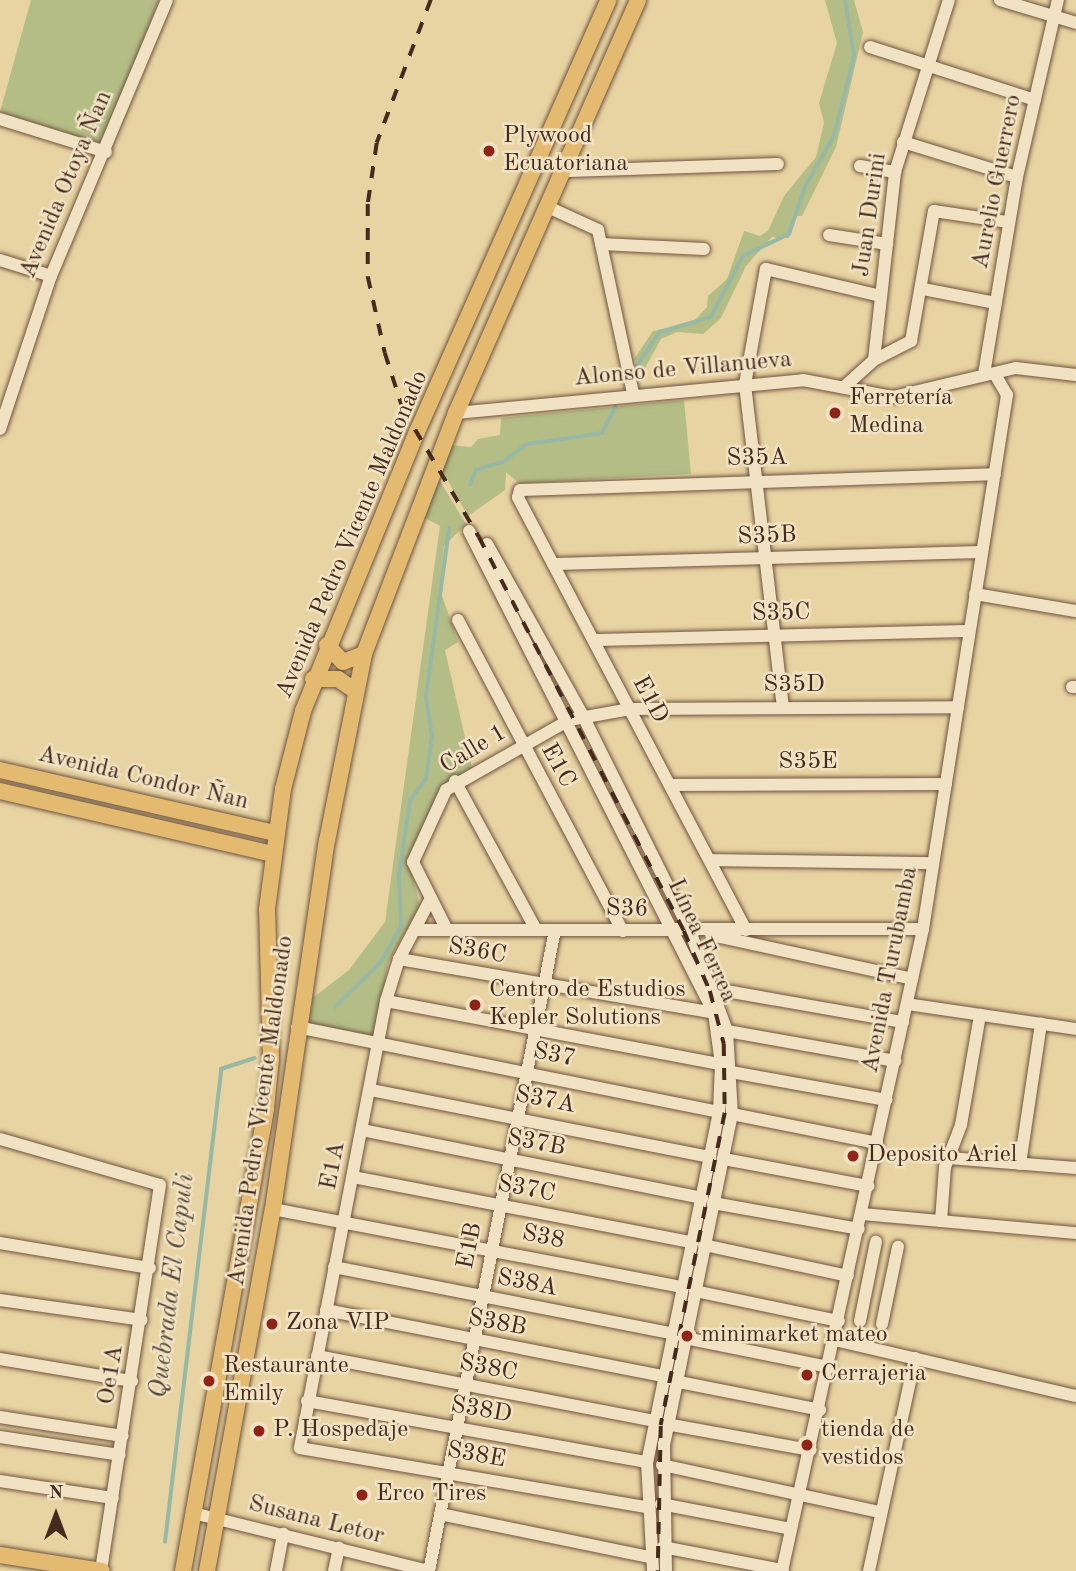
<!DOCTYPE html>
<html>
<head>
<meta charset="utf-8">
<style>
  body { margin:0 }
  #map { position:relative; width:1076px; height:1571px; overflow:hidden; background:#e8d3a2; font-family:"Old Standard TT",serif }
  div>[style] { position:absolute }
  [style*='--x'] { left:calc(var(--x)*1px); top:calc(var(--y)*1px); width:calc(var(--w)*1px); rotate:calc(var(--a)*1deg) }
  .green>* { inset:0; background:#b4bd86 }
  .stream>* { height:3.5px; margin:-1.75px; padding:0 1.75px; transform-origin:1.75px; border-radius:1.75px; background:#97b8a4 }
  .roads { filter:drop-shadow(0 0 2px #6e543f) drop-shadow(0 0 2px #6e543f) }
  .minor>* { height:12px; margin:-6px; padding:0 6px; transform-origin:6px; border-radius:6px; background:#f0e2c3 }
  .major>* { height:16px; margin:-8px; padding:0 8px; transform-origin:8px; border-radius:8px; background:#e4ba71 }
  .rail>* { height:3.5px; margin-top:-1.75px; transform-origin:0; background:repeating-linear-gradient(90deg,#452a1e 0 12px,transparent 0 24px) }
  .dots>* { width:19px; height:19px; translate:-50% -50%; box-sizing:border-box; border:4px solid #f0e2c3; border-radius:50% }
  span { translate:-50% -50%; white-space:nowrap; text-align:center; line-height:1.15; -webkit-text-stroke:5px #f0e2c3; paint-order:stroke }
  .poi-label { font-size:24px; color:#452a1e }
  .left { translate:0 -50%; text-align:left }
  .street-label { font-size:24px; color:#452a1e }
  .water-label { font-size:26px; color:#554639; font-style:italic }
  .north { position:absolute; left:21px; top:1480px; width:70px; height:70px; -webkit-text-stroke:5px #f0e2c3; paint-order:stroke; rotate:0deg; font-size:19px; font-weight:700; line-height:28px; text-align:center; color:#452a1e }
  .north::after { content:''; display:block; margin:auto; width:24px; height:32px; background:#452a1e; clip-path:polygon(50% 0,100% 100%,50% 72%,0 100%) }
</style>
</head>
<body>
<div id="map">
  <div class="green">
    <div style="clip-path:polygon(31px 0,159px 0,102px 144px,0 112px)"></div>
    <div style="clip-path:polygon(825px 0,854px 0,863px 32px,836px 147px,802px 216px,793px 216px,789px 238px,772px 237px,746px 266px,721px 318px,703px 334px,677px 332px,661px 339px,644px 370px,634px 359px,653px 331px,691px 324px,707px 307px,708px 296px,727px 279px,744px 231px,760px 236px,768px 231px,784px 196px,816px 157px,824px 123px,819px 103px,837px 43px)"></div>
    <div style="clip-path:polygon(684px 400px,691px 474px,519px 483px,506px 472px,505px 490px,468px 516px,440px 467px,449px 445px,471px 447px,478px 439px,500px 435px,501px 418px)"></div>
    <div style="clip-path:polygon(435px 473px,466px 524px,444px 546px,440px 590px,458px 642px,445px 650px,472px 768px,443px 785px,409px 864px,420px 905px,388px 963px,376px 1036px,303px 1023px,310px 1000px,349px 970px,385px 922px,440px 526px,419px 515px)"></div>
  </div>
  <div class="stream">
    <div style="--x:635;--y:369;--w:45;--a:-56"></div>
    <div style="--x:660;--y:332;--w:53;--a:-16.4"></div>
    <div style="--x:711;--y:317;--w:69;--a:-62.3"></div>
    <div style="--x:743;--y:256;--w:51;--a:-25.6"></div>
    <div style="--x:789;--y:234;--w:50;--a:-71.2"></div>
    <div style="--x:805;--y:187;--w:59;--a:-60.4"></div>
    <div style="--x:834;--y:136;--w:82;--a:-76"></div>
    <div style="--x:854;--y:56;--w:57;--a:-99.1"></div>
    <div style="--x:470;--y:485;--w:16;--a:-68"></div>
    <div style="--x:476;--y:470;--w:28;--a:-17"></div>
    <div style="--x:503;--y:462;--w:30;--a:-37"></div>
    <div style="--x:527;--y:444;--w:76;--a:-8.3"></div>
    <div style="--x:602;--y:433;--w:29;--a:-63"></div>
    <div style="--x:335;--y:1007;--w:64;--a:-44.4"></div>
    <div style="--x:381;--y:962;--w:41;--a:-60.9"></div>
    <div style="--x:401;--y:926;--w:51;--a:-92.2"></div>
    <div style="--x:399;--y:875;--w:75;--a:-81.5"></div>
    <div style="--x:410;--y:801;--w:27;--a:-54"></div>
    <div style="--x:426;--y:779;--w:43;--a:-82.1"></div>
    <div style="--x:432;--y:736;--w:39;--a:-99"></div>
    <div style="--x:426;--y:697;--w:170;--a:-82.2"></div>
    <div style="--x:165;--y:1542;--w:476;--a:-83.2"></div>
    <div style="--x:221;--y:1069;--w:35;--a:-18"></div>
  </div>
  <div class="roads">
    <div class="minor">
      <div style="--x:1000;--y:0;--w:79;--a:16.8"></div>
      <div style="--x:870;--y:47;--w:173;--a:17.8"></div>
      <div style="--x:0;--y:119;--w:111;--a:17.3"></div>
      <div style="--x:903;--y:142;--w:119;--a:17.1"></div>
      <div style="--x:860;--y:166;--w:36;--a:10"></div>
      <div style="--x:567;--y:171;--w:211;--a:-1.9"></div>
      <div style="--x:550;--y:208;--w:53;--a:24.6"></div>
      <div style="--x:598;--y:230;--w:167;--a:77.9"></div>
      <div style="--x:829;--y:235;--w:59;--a:8.8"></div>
      <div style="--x:601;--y:244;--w:103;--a:2.8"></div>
      <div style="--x:0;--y:260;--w:53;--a:17.4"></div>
      <div style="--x:923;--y:289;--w:74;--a:10.9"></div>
      <div style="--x:874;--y:360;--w:42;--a:-27.2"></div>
      <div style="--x:911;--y:341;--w:132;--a:-80"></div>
      <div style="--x:934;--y:211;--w:75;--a:8.5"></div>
      <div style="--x:984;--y:374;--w:200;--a:-80.5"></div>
      <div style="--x:1017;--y:177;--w:182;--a:-77"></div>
      <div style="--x:844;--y:387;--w:40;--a:-42"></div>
      <div style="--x:874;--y:360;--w:189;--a:-83.6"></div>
      <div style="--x:895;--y:172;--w:180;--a:-72.6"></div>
      <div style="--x:456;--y:413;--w:349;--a:-5.4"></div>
      <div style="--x:803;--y:380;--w:92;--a:10.7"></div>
      <div style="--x:893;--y:397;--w:126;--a:-13.3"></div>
      <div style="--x:1016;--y:368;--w:60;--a:6.7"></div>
      <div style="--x:0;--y:429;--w:161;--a:-71.6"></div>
      <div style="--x:51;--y:276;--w:299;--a:-67.2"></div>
      <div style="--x:469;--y:531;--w:541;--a:63.06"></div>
      <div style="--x:714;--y:1013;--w:51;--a:82.2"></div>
      <div style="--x:721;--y:1064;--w:48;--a:92.4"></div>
      <div style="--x:719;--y:1112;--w:357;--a:101.6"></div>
      <div style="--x:647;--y:1462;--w:109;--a:86.8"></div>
      <div style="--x:487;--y:544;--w:197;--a:60.8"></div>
      <div style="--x:583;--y:716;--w:240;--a:63.5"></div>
      <div style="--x:690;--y:931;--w:107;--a:69.7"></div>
      <div style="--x:727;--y:1031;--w:83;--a:86.6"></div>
      <div style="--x:732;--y:1114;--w:337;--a:101.6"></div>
      <div style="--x:664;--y:1444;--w:127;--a:89.1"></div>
      <div style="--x:553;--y:564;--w:429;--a:-1.6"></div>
      <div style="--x:975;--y:594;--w:102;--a:9.6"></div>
      <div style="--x:458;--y:620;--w:352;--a:62.1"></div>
      <div style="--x:594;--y:640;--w:375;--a:-1.4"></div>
      <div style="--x:1072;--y:687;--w:4;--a:0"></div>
      <div style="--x:783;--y:708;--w:326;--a:-96.7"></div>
      <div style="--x:745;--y:384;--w:117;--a:-79.7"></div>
      <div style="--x:766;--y:269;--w:118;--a:13.2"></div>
      <div style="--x:455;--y:781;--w:167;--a:61.4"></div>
      <div style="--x:670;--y:785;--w:276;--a:-0.2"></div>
      <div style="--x:710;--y:860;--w:223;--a:0.8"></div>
      <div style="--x:430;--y:900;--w:67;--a:117.7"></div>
      <div style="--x:399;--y:959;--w:44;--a:107.2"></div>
      <div style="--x:386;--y:1001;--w:455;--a:100.9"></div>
      <div style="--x:300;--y:1448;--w:351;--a:9.7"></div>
      <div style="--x:415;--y:930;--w:508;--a:-0.11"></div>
      <div style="--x:447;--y:930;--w:76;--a:-116.6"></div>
      <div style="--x:413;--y:862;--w:79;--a:-65.4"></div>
      <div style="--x:446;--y:790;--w:142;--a:-29.6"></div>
      <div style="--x:569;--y:720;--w:62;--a:-10.2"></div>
      <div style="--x:630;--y:709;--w:328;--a:-0.3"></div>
      <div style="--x:746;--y:930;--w:489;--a:-117.8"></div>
      <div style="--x:518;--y:497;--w:7;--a:-74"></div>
      <div style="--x:520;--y:490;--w:475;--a:-1.9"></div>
      <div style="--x:711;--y:935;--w:206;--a:12.3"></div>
      <div style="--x:399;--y:959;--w:320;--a:9.7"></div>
      <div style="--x:715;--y:989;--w:191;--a:10"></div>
      <div style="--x:386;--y:1001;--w:341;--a:10.7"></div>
      <div style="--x:907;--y:1004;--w:171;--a:8.4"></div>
      <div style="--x:297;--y:1027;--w:430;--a:11.4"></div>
      <div style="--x:727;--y:1031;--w:171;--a:10.1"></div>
      <div style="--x:731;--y:1072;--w:158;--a:10.2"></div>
      <div style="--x:371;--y:1090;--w:346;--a:11.2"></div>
      <div style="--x:732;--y:1114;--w:148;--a:11.3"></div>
      <div style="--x:362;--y:1130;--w:347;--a:11.3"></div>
      <div style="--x:0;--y:1139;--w:166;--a:16"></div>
      <div style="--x:160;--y:1185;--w:390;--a:98.7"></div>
      <div style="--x:949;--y:1158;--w:127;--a:4.5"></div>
      <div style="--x:724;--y:1159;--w:147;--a:10.6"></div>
      <div style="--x:1020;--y:1164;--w:142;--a:-81.5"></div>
      <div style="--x:353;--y:1177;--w:344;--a:10.9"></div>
      <div style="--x:713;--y:1203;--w:148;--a:10.1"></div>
      <div style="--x:273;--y:1209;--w:414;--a:10.8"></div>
      <div style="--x:862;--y:1214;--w:215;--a:5.1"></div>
      <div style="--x:941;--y:1221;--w:54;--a:-85.8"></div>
      <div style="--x:945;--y:1167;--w:45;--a:-69.1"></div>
      <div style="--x:961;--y:1125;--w:112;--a:-80.2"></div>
      <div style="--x:0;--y:1243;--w:152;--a:9.5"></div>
      <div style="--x:704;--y:1245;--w:147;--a:12.1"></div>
      <div style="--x:334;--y:1267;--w:343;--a:11.1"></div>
      <div style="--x:695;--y:1291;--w:147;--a:11.8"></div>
      <div style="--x:0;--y:1300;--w:143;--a:8"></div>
      <div style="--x:326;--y:1310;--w:341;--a:11.1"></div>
      <div style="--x:860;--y:1321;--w:81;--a:-78.6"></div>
      <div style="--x:882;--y:1324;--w:79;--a:-78.3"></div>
      <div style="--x:685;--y:1338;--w:147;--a:11.4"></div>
      <div style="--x:835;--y:1340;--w:247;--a:13.1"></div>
      <div style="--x:317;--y:1356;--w:342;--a:10.9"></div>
      <div style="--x:0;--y:1359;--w:134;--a:9.5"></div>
      <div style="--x:674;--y:1381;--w:149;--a:11.2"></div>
      <div style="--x:307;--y:1401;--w:345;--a:10.2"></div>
      <div style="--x:0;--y:1417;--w:124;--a:8.8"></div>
      <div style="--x:666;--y:1424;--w:147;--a:10.2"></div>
      <div style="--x:0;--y:1437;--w:121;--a:8.5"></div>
      <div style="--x:662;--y:1465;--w:223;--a:12.2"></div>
      <div style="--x:0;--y:1481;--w:114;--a:8.6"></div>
      <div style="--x:661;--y:1504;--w:132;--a:10.9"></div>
      <div style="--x:193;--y:1513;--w:243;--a:13.8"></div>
      <div style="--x:440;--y:1514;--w:214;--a:11.6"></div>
      <div style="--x:663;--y:1547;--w:122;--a:10.9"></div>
      <div style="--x:276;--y:1571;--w:38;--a:-79"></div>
      <div style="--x:334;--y:1571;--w:24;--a:-78"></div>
      <div style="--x:429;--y:1571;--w:653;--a:-78.88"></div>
      <div style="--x:782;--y:1571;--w:657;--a:-77.61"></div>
      <div style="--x:923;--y:929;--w:541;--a:-81.06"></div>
      <div style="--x:1007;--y:395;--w:22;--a:-120"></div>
      <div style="--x:869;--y:1571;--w:218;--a:-77.8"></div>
    </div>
    <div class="major">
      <div style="--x:327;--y:645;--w:23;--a:47"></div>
      <div style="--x:343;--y:662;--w:22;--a:-21"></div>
      <div style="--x:313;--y:679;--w:25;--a:0"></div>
      <div style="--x:338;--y:679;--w:22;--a:34"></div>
      <div style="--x:0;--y:770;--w:283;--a:12.9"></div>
      <div style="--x:0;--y:791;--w:280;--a:13"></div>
      <div style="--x:0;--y:1555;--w:103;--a:8.9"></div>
      <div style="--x:183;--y:1571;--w:470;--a:-79.8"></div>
      <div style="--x:266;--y:1108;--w:49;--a:-84.2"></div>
      <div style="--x:271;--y:1059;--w:150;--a:-91.5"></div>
      <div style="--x:267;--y:909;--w:121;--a:-82.4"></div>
      <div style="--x:283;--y:789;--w:81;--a:-75.6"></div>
      <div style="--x:303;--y:711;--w:301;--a:-67.8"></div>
      <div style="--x:417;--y:432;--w:472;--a:-66.1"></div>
      <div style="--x:207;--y:1571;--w:368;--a:-79.7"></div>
      <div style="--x:273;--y:1209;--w:372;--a:-81.7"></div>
      <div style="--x:327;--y:841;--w:191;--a:-78.8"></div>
      <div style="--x:364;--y:654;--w:258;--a:-69.1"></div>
      <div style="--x:456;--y:413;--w:451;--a:-66.2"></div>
    </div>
  </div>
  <div class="rail">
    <div style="--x:431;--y:0;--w:153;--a:110.7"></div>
    <div style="--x:377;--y:143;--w:62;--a:98.4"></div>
    <div style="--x:368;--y:204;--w:73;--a:90"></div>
    <div style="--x:368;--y:277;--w:78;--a:77.4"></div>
    <div style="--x:385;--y:353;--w:59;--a:72.2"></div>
    <div style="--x:403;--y:409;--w:149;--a:59.3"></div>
    <div style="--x:479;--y:537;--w:444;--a:62.5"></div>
    <div style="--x:684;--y:931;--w:65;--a:66.6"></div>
    <div style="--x:710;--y:991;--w:55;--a:75.2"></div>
    <div style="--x:724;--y:1044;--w:69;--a:89.2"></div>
    <div style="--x:725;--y:1113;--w:319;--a:101.6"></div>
    <div style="--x:661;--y:1426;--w:145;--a:91.2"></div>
  </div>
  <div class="dots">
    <div style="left:489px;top:151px;background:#8f2418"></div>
    <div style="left:835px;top:413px;background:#8f2418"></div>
    <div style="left:475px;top:1005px;background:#8f2418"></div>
    <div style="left:853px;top:1156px;background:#8f2418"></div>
    <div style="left:272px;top:1324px;background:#8f2418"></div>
    <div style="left:687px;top:1336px;background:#8f2418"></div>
    <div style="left:807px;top:1375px;background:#8f2418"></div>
    <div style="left:209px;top:1381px;background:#8f2418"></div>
    <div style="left:259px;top:1431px;background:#8f2418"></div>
    <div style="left:807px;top:1445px;background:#8f2418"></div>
    <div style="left:362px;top:1495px;background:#8f2418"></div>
  </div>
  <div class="poi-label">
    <span class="left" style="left:503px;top:151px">Plywood<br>Ecuatoriana</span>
    <span class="left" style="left:849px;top:413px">Ferretería<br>Medina</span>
    <span class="left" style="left:489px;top:1005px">Centro de Estudios<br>Kepler Solutions</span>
    <span class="left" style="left:867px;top:1156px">Deposito Ariel</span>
    <span class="left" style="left:286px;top:1324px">Zona VIP</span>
    <span class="left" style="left:701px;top:1336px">minimarket mateo</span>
    <span class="left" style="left:223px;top:1381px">Restaurante<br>Emily</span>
    <span class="left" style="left:821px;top:1375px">Cerrajeria</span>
    <span class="left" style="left:273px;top:1431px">P. Hospedaje</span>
    <span class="left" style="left:821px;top:1445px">tienda de<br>vestidos</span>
    <span class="left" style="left:376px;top:1495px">Erco Tires</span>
  </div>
  <div class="street-label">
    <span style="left:998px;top:182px;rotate:-79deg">Aurelio Guerrero</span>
    <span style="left:67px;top:185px;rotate:-67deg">Avenida Otoya Ñan</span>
    <span style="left:871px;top:215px;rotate:-82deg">Juan Durini</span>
    <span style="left:683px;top:370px;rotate:-5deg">Alonso de Villanueva</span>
    <span style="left:757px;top:459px;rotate:-1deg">S35A</span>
    <span style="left:353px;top:535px;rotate:-67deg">Avenida Pedro Vicente Maldonado</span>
    <span style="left:767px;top:537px;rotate:-2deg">S35B</span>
    <span style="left:781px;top:614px;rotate:-1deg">S35C</span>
    <span style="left:794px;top:686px">S35D</span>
    <span style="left:649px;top:700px;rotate:62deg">E1D</span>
    <span style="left:474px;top:750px;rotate:-31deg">Calle 1</span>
    <span style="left:808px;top:763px">S35E</span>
    <span style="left:557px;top:766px;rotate:61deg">E1C</span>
    <span style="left:143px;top:779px;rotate:13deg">Avenida Condor Ñan</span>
    <span style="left:627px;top:910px;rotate:1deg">S36</span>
    <span style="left:701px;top:941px;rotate:65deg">Línea Ferrea</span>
    <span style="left:477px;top:952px;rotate:10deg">S36C</span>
    <span style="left:891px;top:970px;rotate:-79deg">Avenida Turubamba</span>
    <span style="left:554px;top:1056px;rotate:12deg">S37</span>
    <span style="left:545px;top:1101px;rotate:11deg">S37A</span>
    <span style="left:262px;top:1111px;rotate:-82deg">Avenida Pedro Vicente Maldonado</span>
    <span style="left:536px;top:1144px;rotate:11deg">S37B</span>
    <span style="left:334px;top:1166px;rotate:-79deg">E1A</span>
    <span style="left:526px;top:1190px;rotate:11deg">S37C</span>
    <span style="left:543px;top:1238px;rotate:12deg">S38</span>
    <span style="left:471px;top:1246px;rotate:-79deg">E1B</span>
    <span style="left:527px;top:1284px;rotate:11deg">S38A</span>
    <span style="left:497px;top:1324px;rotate:11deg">S38B</span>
    <span style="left:488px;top:1369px;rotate:11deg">S38C</span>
    <span style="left:112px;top:1375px;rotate:-81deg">Oe1A</span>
    <span style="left:481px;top:1411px;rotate:10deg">S38D</span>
    <span style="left:476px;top:1456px;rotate:10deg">S38E</span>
    <span style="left:316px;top:1521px;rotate:14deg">Susana Letor</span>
  </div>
  <div class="water-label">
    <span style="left:173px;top:1286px;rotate:-83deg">Quebrada El Capuli</span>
  </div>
  <div class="north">N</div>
</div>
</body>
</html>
